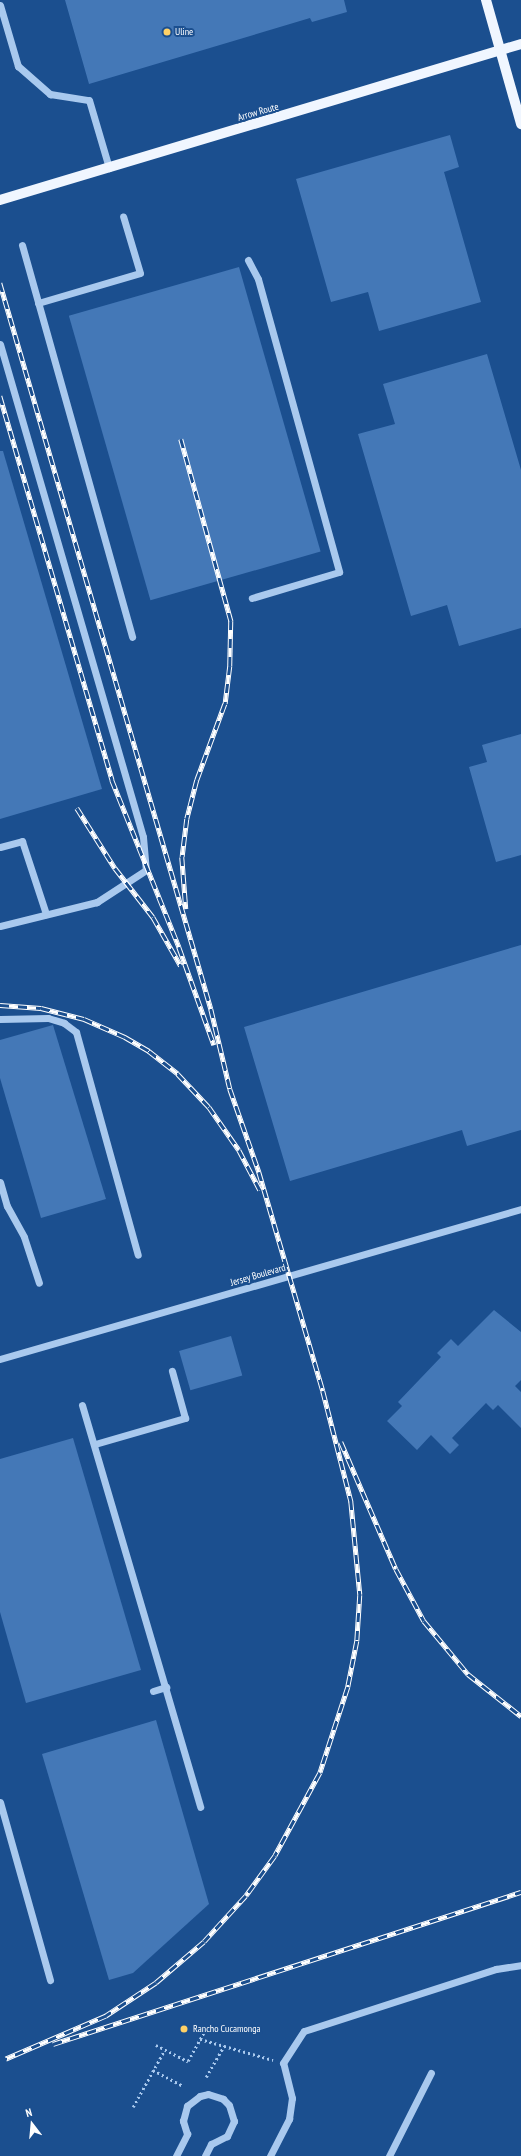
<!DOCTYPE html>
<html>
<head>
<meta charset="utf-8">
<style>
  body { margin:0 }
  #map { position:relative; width:521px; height:2156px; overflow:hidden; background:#1b4f8f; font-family:"PT Sans Narrow",sans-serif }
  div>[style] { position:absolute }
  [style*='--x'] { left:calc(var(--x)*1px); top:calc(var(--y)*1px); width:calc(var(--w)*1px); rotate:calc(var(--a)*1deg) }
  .building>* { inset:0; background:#4478b7; transform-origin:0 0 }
  .path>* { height:2.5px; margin-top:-1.25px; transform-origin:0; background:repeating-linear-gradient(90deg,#a9c9ee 0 2px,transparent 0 5px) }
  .minor>* { height:7px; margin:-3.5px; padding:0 3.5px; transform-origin:3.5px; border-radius:3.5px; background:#a9c9ee }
  .major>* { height:10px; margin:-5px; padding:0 5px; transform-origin:5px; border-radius:5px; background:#f0f6ff }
  .rail>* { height:4.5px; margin-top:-2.25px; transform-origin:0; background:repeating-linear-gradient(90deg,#1b4f8f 0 9px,#fff 0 18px); box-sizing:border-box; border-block:1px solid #fff }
  .dots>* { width:11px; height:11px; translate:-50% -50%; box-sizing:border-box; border:2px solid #1b4f8f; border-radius:50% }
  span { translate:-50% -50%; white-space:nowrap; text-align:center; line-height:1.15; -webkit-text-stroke:4px #1b4f8f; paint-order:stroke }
  .poi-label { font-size:10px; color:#fff }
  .left { translate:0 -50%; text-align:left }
  .street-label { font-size:10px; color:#fff }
  .north { position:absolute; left:12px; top:2104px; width:40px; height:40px; -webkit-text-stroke:3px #1b4f8f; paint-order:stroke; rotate:344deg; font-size:11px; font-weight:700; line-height:16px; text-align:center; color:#fff }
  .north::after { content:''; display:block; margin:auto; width:14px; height:18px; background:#fff; clip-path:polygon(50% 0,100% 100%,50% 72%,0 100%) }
</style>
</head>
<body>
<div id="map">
  <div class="building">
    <div style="clip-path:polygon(65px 0,344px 0,347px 12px,312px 22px,310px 18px,89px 84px)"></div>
    <div style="clip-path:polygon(450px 135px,459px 167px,444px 172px,481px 302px,379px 331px,368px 292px,331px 302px,296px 179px)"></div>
    <div style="left:239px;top:267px;width:296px;height:177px;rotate:74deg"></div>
    <div style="clip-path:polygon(487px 354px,521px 470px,521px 628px,459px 646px,447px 605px,411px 616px,358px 434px,395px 424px,383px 384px)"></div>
    <div style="clip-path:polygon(0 451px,3px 451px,102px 789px,0 819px)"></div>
    <div style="clip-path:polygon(521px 734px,521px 855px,496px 862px,469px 767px,487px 762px,482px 745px)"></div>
    <div style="clip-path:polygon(521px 945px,521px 1130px,467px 1146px,462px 1130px,290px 1181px,244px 1027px)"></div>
    <div style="clip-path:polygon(53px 1025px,106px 1199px,41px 1218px,0 1078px,0 1040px)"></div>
    <div style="clip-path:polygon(494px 1310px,521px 1332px,521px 1380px,515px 1386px,521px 1392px,521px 1428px,498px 1405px,493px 1410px,486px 1403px,452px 1438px,459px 1445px,450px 1454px,431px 1435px,417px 1450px,387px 1421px,402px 1406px,398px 1402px,441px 1357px,437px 1353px,451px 1339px,458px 1346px)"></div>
    <div style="left:231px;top:1336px;width:41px;height:54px;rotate:74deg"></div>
    <div style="clip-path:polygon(73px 1438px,141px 1670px,26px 1703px,0 1612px,0 1459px)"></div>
    <div style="clip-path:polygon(156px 1720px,209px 1904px,133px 1973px,109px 1980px,42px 1754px)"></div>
  </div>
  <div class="path">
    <div style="--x:200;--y:2039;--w:76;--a:16"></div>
    <div style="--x:156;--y:2045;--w:36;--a:27"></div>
    <div style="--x:188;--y:2061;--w:38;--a:-61"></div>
    <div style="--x:153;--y:2070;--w:34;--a:28"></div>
    <div style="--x:206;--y:2077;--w:36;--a:-60"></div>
    <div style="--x:133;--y:2107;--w:64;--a:-61"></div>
  </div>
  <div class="minor">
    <div style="--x:0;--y:5;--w:64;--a:73.6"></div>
    <div style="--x:18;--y:66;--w:43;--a:41.2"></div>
    <div style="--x:50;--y:94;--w:39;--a:9"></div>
    <div style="--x:89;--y:100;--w:71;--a:73.6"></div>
    <div style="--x:22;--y:245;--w:407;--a:74.3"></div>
    <div style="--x:248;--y:260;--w:21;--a:62"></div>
    <div style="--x:258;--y:279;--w:304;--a:74.5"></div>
    <div style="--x:339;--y:572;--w:91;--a:163.4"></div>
    <div style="--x:38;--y:303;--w:106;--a:-16.4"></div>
    <div style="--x:140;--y:273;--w:59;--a:-106.6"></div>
    <div style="--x:0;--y:344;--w:513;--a:73.82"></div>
    <div style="--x:143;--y:837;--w:33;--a:85"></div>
    <div style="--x:146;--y:870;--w:59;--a:146.9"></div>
    <div style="--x:97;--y:902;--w:100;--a:166.1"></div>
    <div style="--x:0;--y:847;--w:23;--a:-15"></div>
    <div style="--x:22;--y:841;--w:77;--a:71.8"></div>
    <div style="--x:0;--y:1019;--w:48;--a:-1.2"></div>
    <div style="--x:48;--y:1018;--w:17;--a:17"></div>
    <div style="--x:64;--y:1023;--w:15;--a:37"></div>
    <div style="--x:76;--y:1032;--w:231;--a:74.5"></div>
    <div style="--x:0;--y:1182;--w:25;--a:74"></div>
    <div style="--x:7;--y:1206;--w:35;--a:61"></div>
    <div style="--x:24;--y:1237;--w:48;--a:71.9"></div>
    <div style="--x:0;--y:1359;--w:542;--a:-16.06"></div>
    <div style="--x:82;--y:1405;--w:419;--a:73.6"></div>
    <div style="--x:95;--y:1444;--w:94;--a:-16.1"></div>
    <div style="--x:185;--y:1418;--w:49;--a:-105.5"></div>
    <div style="--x:153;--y:1691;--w:14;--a:-17"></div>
    <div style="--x:0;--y:1802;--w:185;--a:74.3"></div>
    <div style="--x:176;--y:2156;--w:25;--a:-63"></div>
    <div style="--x:187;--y:2134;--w:14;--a:-107"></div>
    <div style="--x:183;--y:2121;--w:16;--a:-75"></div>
    <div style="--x:187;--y:2106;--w:16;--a:-38"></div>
    <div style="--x:200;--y:2096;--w:8;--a:-14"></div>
    <div style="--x:208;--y:2094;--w:16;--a:18"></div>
    <div style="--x:223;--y:2099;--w:8;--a:45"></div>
    <div style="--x:229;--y:2105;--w:17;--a:73"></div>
    <div style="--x:234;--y:2121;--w:17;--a:115"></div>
    <div style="--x:227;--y:2136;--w:18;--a:153"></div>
    <div style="--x:211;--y:2144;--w:13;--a:117"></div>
    <div style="--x:270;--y:2156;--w:42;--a:-62.8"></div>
    <div style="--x:289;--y:2119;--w:21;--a:-82"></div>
    <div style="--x:292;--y:2098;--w:36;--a:-104"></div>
    <div style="--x:283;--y:2063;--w:38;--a:-57"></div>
    <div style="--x:304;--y:2031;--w:202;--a:-17.9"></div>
    <div style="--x:496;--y:1969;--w:25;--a:-9"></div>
    <div style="--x:389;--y:2156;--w:93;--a:-63.2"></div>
  </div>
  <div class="major">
    <div style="--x:486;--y:0;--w:129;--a:74.2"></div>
    <div style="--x:0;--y:200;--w:544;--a:-16.67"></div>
  </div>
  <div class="rail">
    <div style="--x:0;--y:283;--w:756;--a:73.79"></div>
    <div style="--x:211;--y:1009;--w:82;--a:76.6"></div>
    <div style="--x:230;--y:1089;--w:88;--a:70.7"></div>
    <div style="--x:259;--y:1172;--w:228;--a:73.7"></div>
    <div style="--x:323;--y:1391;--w:114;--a:75.7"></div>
    <div style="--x:351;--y:1501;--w:94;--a:84.5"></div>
    <div style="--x:360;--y:1595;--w:46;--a:93.7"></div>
    <div style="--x:357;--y:1641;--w:47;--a:101.1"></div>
    <div style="--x:348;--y:1687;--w:90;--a:108"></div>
    <div style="--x:320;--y:1773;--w:94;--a:118.5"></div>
    <div style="--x:275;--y:1856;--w:49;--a:125.9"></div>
    <div style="--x:246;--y:1896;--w:62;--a:132.4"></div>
    <div style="--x:204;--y:1942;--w:63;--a:139.5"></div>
    <div style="--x:156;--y:1983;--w:60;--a:146.6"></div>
    <div style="--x:106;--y:2016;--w:109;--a:156.7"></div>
    <div style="--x:0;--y:396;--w:400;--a:73.7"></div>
    <div style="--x:112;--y:780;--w:180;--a:68.1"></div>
    <div style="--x:179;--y:947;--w:104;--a:70.3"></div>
    <div style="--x:181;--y:439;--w:189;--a:74.6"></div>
    <div style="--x:231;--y:621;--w:45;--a:91.3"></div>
    <div style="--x:230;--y:666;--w:38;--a:97"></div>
    <div style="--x:225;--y:704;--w:81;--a:110.2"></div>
    <div style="--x:197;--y:780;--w:40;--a:104.4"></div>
    <div style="--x:187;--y:819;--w:38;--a:97"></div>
    <div style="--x:182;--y:857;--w:52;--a:85.6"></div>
    <div style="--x:77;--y:808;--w:71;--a:57.7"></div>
    <div style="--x:115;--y:868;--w:62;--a:52.2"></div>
    <div style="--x:153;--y:917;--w:56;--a:60.3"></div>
    <div style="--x:0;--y:1005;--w:41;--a:4.2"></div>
    <div style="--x:41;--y:1008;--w:44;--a:14.3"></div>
    <div style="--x:84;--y:1019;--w:45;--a:23.7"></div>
    <div style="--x:125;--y:1037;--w:28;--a:30"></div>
    <div style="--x:149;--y:1051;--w:37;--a:38"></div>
    <div style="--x:178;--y:1074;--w:45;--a:46.8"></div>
    <div style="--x:209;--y:1107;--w:52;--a:55.1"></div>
    <div style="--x:239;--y:1150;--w:45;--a:62.3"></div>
    <div style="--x:341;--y:1442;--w:138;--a:66.6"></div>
    <div style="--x:396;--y:1569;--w:59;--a:61.7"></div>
    <div style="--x:424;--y:1621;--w:69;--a:50.3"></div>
    <div style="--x:468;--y:1674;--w:68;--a:38.4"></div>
    <div style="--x:53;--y:2044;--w:492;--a:-18"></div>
  </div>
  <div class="dots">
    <div style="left:167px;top:32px;background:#ffd166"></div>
    <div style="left:184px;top:2029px;background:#ffd166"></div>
  </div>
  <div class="poi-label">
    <span class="left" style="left:175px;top:32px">Uline</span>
    <span class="left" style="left:193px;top:2029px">Rancho Cucamonga</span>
  </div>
  <div class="street-label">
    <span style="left:258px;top:112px;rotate:-16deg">Arrow Route</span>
    <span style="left:258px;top:1275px;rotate:-16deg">Jersey Boulevard</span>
  </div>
  <div class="north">N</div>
</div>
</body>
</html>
